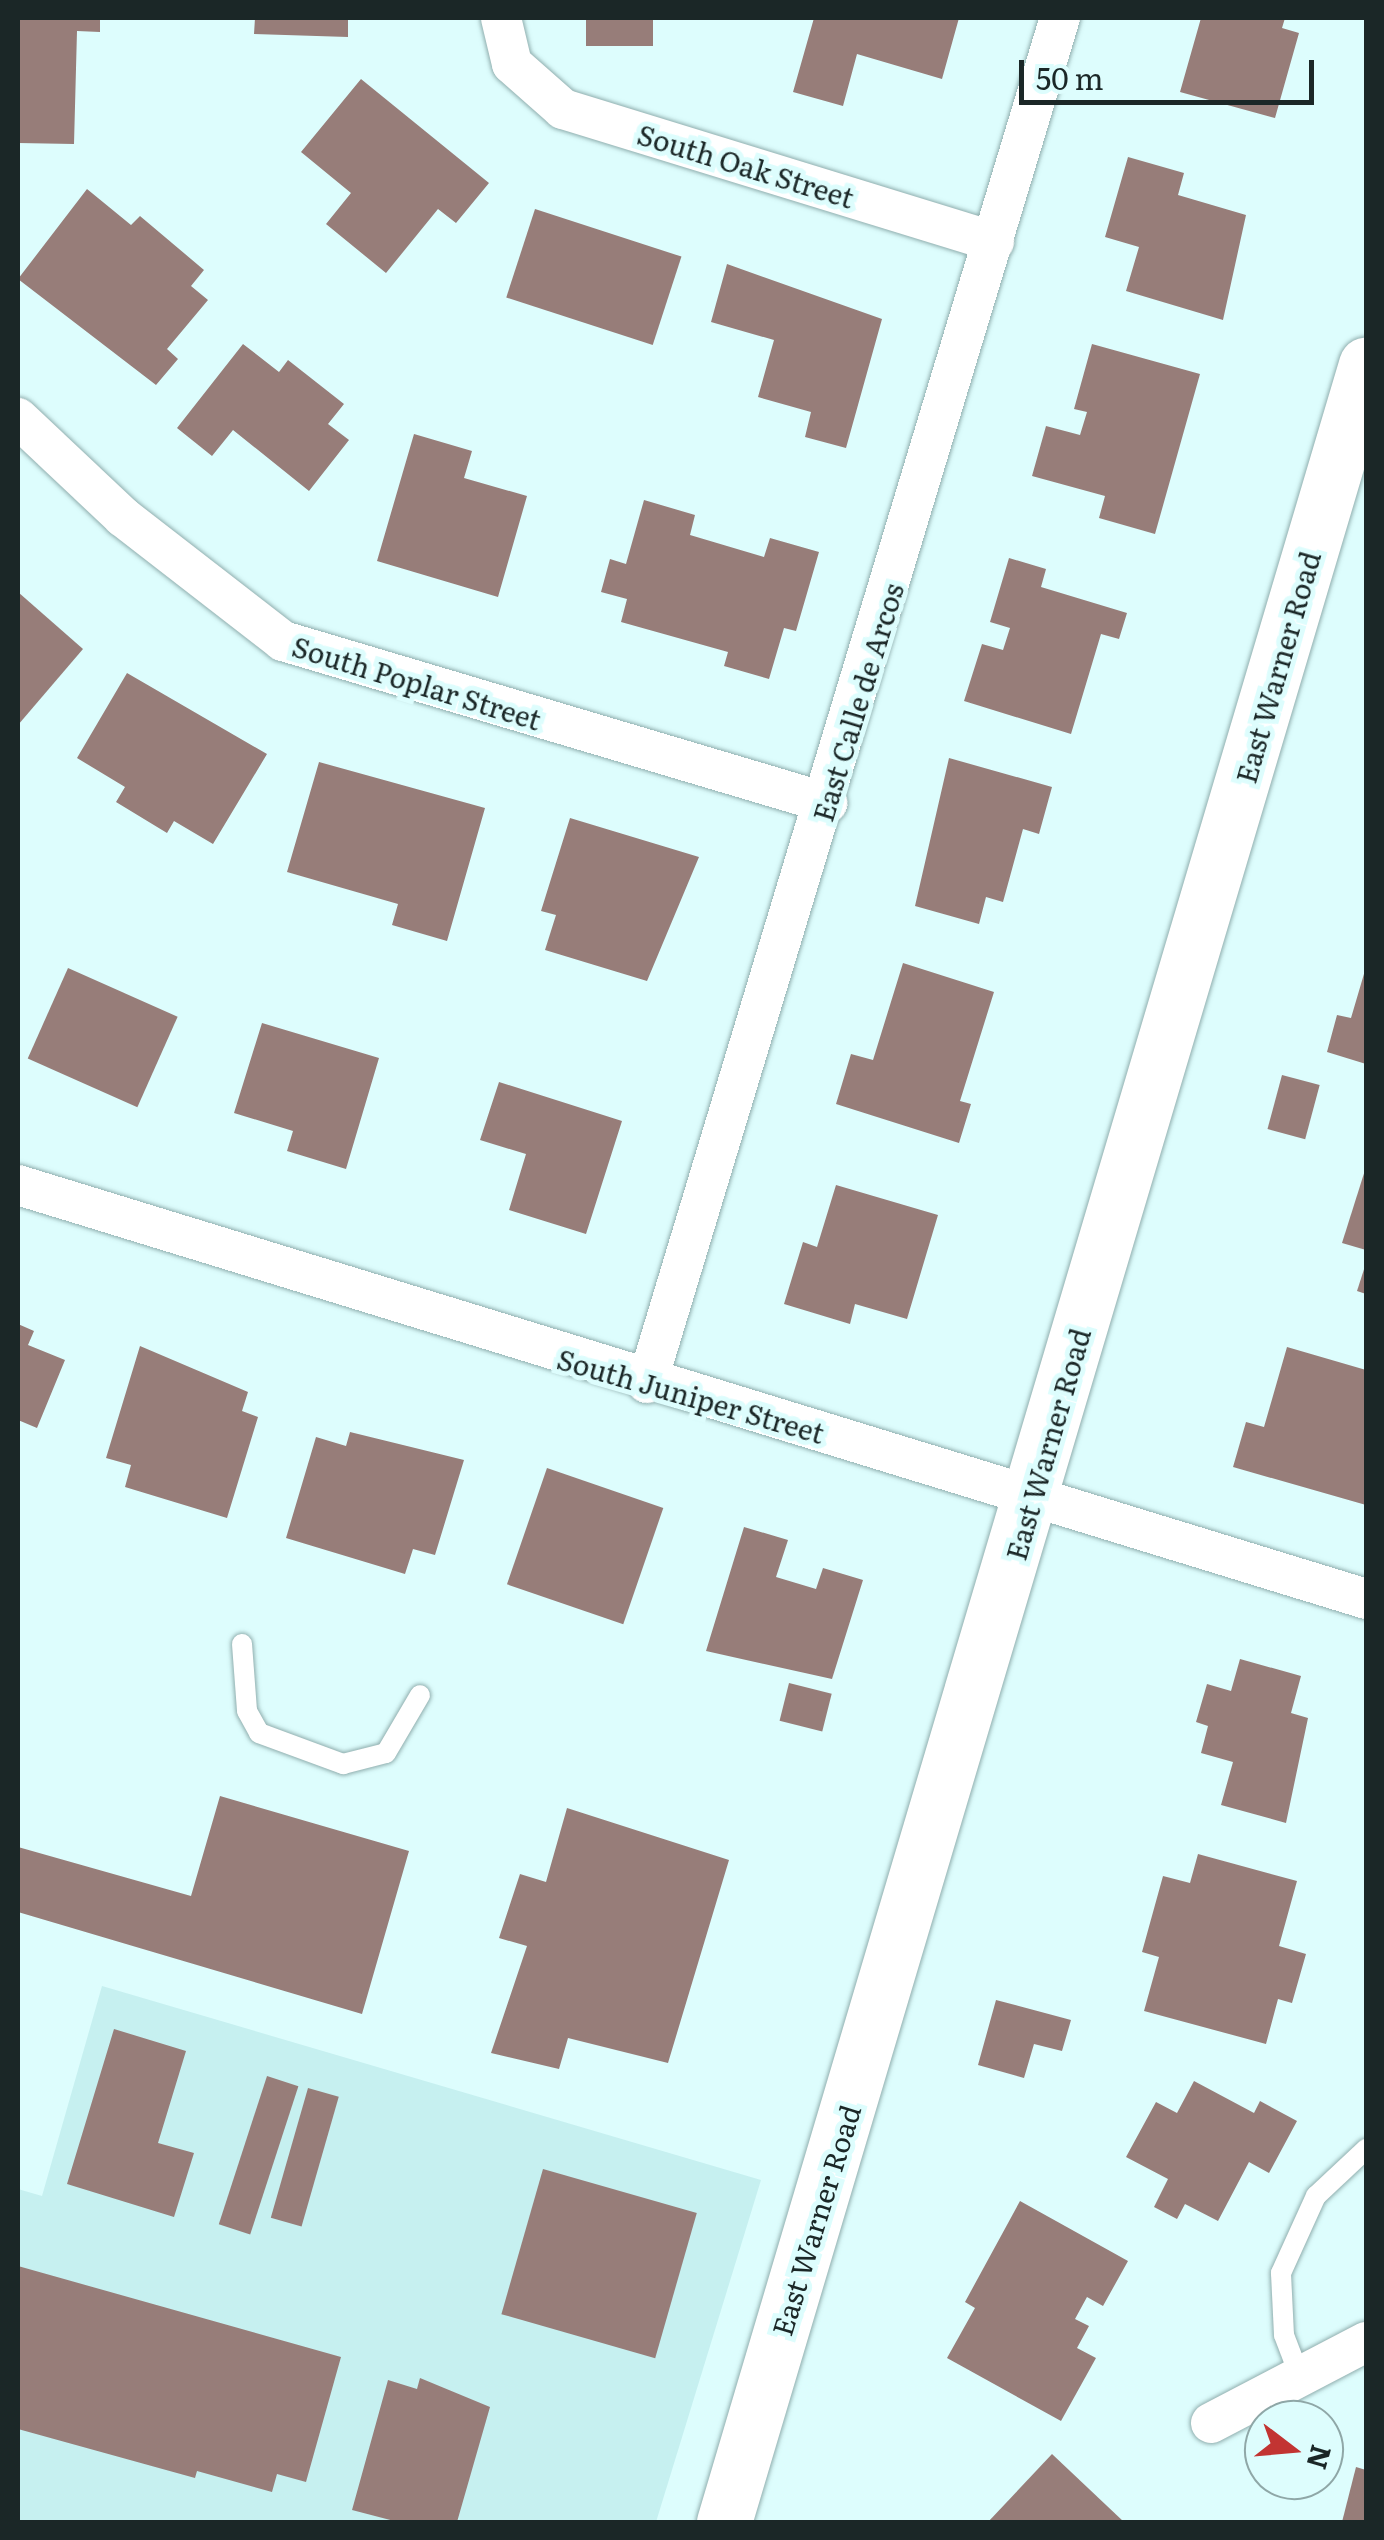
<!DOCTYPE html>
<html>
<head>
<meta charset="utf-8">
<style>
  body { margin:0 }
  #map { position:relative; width:1384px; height:2540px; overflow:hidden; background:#ddfdfd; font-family:Literata,serif }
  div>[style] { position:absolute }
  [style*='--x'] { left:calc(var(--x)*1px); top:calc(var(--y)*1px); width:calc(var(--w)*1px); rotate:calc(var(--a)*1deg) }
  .built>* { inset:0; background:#c6f0f0 }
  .building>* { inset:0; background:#977d79; transform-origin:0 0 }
  .roads { filter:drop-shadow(0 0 2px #90aeae) drop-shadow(0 0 2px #90aeae) }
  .service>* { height:20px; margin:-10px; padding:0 10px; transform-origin:10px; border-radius:10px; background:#fff }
  .minor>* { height:40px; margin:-20px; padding:0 20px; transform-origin:20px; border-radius:20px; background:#fff }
  .secondary>* { height:55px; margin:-27.5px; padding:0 27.5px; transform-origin:27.5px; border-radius:27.5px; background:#fff }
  span { translate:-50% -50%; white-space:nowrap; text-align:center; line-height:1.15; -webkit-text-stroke:10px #ddfdfd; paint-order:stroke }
  .street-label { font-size:28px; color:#1b2727 }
  .frame { position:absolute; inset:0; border:20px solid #1b2727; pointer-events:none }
  .north { position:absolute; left:1244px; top:2400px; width:100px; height:100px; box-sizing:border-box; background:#ddfdfd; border:2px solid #8fa7a7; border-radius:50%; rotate:106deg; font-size:28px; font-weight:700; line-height:40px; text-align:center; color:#1b2727 }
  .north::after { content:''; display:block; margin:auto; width:35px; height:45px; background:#c23432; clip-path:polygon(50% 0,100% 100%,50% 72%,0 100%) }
  .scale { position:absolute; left:1019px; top:60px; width:295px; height:45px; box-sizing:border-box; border:5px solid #1b2727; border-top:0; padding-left:12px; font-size:30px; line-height:35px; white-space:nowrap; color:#1b2727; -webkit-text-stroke:8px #ddfdfd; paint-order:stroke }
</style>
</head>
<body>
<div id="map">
  <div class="built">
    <div style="clip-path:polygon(102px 1986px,761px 2180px,656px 2522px,18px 2522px,18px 2189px,42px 2196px)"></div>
  </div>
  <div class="building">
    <div style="clip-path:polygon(18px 18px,100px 18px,100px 32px,77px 31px,74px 144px,18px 143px)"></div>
    <div style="clip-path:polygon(255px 18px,348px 18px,348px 37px,254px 34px)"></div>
    <div style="left:586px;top:18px;width:67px;height:28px"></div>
    <div style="clip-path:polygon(814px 18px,959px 18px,942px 79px,857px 54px,843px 106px,793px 92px)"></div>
    <div style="clip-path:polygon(1201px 18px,1285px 18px,1282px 28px,1299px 33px,1275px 118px,1180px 92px)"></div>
    <div style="clip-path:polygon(361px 79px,489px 183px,456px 223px,438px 209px,386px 273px,326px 224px,351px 193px,301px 152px)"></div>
    <div style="clip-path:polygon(1128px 157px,1184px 173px,1178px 195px,1246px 215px,1223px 320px,1126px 291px,1139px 247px,1105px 237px)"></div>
    <div style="clip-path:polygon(87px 189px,131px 225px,140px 216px,204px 270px,191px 286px,208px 300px,167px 349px,178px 359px,156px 385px,18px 279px)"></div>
    <div style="left:535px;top:209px;width:154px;height:93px;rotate:18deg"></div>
    <div style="clip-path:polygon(727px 264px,882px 319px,846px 448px,805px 437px,811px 412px,758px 397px,774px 340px,711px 322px)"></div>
    <div style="clip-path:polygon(243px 344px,279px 372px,288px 360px,344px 404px,328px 424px,349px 440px,309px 491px,233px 430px,212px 456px,177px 428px)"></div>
    <div style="clip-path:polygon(1092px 344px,1200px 374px,1155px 534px,1099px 518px,1105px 496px,1032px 476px,1046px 426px,1080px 435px,1087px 412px,1074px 409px)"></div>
    <div style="clip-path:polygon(414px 434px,472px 451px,464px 478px,527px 496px,498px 597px,377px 561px)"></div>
    <div style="clip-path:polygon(644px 500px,695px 515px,690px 535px,764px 557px,770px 538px,819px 552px,796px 631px,784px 628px,769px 679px,724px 666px,728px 652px,621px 622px,627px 599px,601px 592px,610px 559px,626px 564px)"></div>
    <div style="clip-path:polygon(1009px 558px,1046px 569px,1041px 587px,1127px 613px,1119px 639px,1101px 634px,1071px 734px,964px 701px,982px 644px,1003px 650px,1010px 628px,990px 622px)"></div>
    <div style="clip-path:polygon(18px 592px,83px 649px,18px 725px)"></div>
    <div style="clip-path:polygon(127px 673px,267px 754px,213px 844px,174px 821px,167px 833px,116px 802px,125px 787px,77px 758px)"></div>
    <div style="clip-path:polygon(949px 758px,1052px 787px,1039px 834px,1023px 829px,1003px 902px,986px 897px,979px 924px,915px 906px)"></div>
    <div style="clip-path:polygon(319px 762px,485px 808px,447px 941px,392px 925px,398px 904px,287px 872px)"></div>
    <div style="clip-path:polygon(570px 818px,699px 857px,647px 981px,545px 950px,556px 915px,541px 911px)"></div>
    <div style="clip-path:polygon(903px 963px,994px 992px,960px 1101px,971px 1104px,959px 1143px,836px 1104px,851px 1054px,873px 1060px)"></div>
    <div style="clip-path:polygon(1366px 967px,1366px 1064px,1327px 1052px,1337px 1015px,1351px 1018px)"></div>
    <div style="left:68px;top:968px;width:120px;height:99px;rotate:24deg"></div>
    <div style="clip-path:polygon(262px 1023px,379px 1058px,346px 1169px,287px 1151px,293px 1131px,234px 1113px)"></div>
    <div style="left:1282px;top:1075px;width:39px;height:56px;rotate:15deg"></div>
    <div style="clip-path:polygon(499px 1082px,622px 1121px,586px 1234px,509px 1210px,526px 1154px,480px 1140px)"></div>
    <div style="clip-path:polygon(1366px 1167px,1366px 1250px,1342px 1243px)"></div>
    <div style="clip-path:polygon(836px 1185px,938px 1215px,907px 1319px,855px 1304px,850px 1324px,784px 1304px,803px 1242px,817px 1247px)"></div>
    <div style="clip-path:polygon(1366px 1263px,1366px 1294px,1357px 1291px)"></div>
    <div style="clip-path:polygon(18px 1324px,34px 1331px,28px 1345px,65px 1360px,37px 1428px,18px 1420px)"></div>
    <div style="clip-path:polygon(140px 1346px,248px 1392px,242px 1411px,258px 1417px,227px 1518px,125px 1487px,131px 1465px,106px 1458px)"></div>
    <div style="clip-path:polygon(1287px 1347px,1366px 1370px,1366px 1505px,1233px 1467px,1246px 1422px,1264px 1427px)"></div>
    <div style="clip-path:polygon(350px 1432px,464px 1460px,435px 1555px,413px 1549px,405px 1574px,286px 1538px,316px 1437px,346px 1446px)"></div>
    <div style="left:547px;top:1468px;width:123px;height:123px;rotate:19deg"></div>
    <div style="clip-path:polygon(744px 1527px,788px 1540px,776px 1577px,816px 1589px,823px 1568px,863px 1580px,832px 1679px,706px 1651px)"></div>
    <div style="clip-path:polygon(1240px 1659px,1301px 1676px,1291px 1713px,1308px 1718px,1286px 1823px,1221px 1805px,1233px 1762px,1201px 1753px,1208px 1726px,1196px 1722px,1207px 1684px,1231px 1691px)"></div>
    <div style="left:789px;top:1683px;width:44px;height:39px;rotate:14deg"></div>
    <div style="clip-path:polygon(220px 1796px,409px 1851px,362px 2014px,18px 1912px,18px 1847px,191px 1896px)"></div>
    <div style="clip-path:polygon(567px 1808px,729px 1860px,668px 2063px,568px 2038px,559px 2069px,491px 2053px,527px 1946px,499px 1938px,520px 1874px,546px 1882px)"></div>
    <div style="clip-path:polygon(1198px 1854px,1297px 1881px,1279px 1946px,1306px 1954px,1292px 2003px,1278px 1999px,1266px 2044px,1144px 2011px,1159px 1957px,1142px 1952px,1163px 1876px,1190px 1883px)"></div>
    <div style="clip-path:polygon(996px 2000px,1071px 2020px,1062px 2051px,1034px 2044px,1024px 2078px,978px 2065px)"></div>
    <div style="clip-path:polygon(114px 2029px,186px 2051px,158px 2143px,194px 2153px,174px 2217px,67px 2184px)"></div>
    <div style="left:267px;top:2076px;width:33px;height:156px;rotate:18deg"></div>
    <div style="clip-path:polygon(1194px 2081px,1254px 2113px,1260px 2101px,1297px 2121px,1269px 2173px,1249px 2162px,1218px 2221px,1185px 2204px,1177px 2219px,1154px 2207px,1168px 2179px,1126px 2157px,1156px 2102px,1177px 2113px)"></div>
    <div style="left:308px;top:2088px;width:32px;height:135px;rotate:16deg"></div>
    <div style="left:543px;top:2169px;width:160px;height:151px;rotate:16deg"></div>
    <div style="clip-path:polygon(1020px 2201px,1128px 2261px,1103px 2306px,1087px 2297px,1075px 2319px,1089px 2326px,1077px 2348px,1096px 2358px,1061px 2421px,947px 2358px,975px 2308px,965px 2302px)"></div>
    <div style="clip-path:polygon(18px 2266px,341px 2357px,306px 2482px,277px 2474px,272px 2492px,197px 2471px,195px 2478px,18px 2429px)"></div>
    <div style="clip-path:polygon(420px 2378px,490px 2407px,457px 2522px,398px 2522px,352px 2510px,388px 2380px,417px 2389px)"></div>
    <div style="clip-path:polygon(1052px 2454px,1124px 2522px,988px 2522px)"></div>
    <div style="clip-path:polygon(1356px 2467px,1366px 2470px,1366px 2522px,1342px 2522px)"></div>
  </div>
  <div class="roads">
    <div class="service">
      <div style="--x:242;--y:1644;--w:67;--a:85.7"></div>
      <div style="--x:247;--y:1711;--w:25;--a:61"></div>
      <div style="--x:259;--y:1733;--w:90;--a:20.3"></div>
      <div style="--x:343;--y:1764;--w:44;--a:-14.3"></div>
      <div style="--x:386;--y:1753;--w:67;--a:-59.6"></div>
      <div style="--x:1300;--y:2377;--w:45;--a:-110.9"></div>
      <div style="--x:1284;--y:2335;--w:62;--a:-92.8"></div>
      <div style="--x:1281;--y:2273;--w:85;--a:-65.6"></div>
      <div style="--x:1316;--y:2196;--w:69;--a:-43.2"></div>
    </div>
    <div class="minor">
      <div style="--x:501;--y:18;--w:47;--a:76.6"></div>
      <div style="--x:512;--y:64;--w:68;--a:41.4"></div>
      <div style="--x:563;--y:109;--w:451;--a:17.1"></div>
      <div style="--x:18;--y:418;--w:144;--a:43.3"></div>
      <div style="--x:123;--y:517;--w:202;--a:37.8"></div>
      <div style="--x:283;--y:641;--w:568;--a:16.58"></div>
      <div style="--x:18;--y:1185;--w:1410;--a:17.07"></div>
      <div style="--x:647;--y:1383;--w:1426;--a:-73.17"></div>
      <div style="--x:1211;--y:2423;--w:175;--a:-27.6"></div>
    </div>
    <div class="secondary">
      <div style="--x:724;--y:2522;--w:2251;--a:-73.43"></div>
    </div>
  </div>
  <div class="street-label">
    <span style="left:746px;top:165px;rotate:17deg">South Oak Street</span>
    <span style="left:1277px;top:667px;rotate:-74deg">East Warner Road</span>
    <span style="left:417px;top:682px;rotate:17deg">South Poplar Street</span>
    <span style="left:857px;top:702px;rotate:-73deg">East Calle de Arcos</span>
    <span style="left:691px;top:1395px;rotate:16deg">South Juniper Street</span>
    <span style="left:1047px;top:1444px;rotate:-74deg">East Warner Road</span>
    <span style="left:815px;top:2220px;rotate:-73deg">East Warner Road</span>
  </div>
  <div class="frame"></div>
  <div class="north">N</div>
  <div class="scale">50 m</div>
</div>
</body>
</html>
